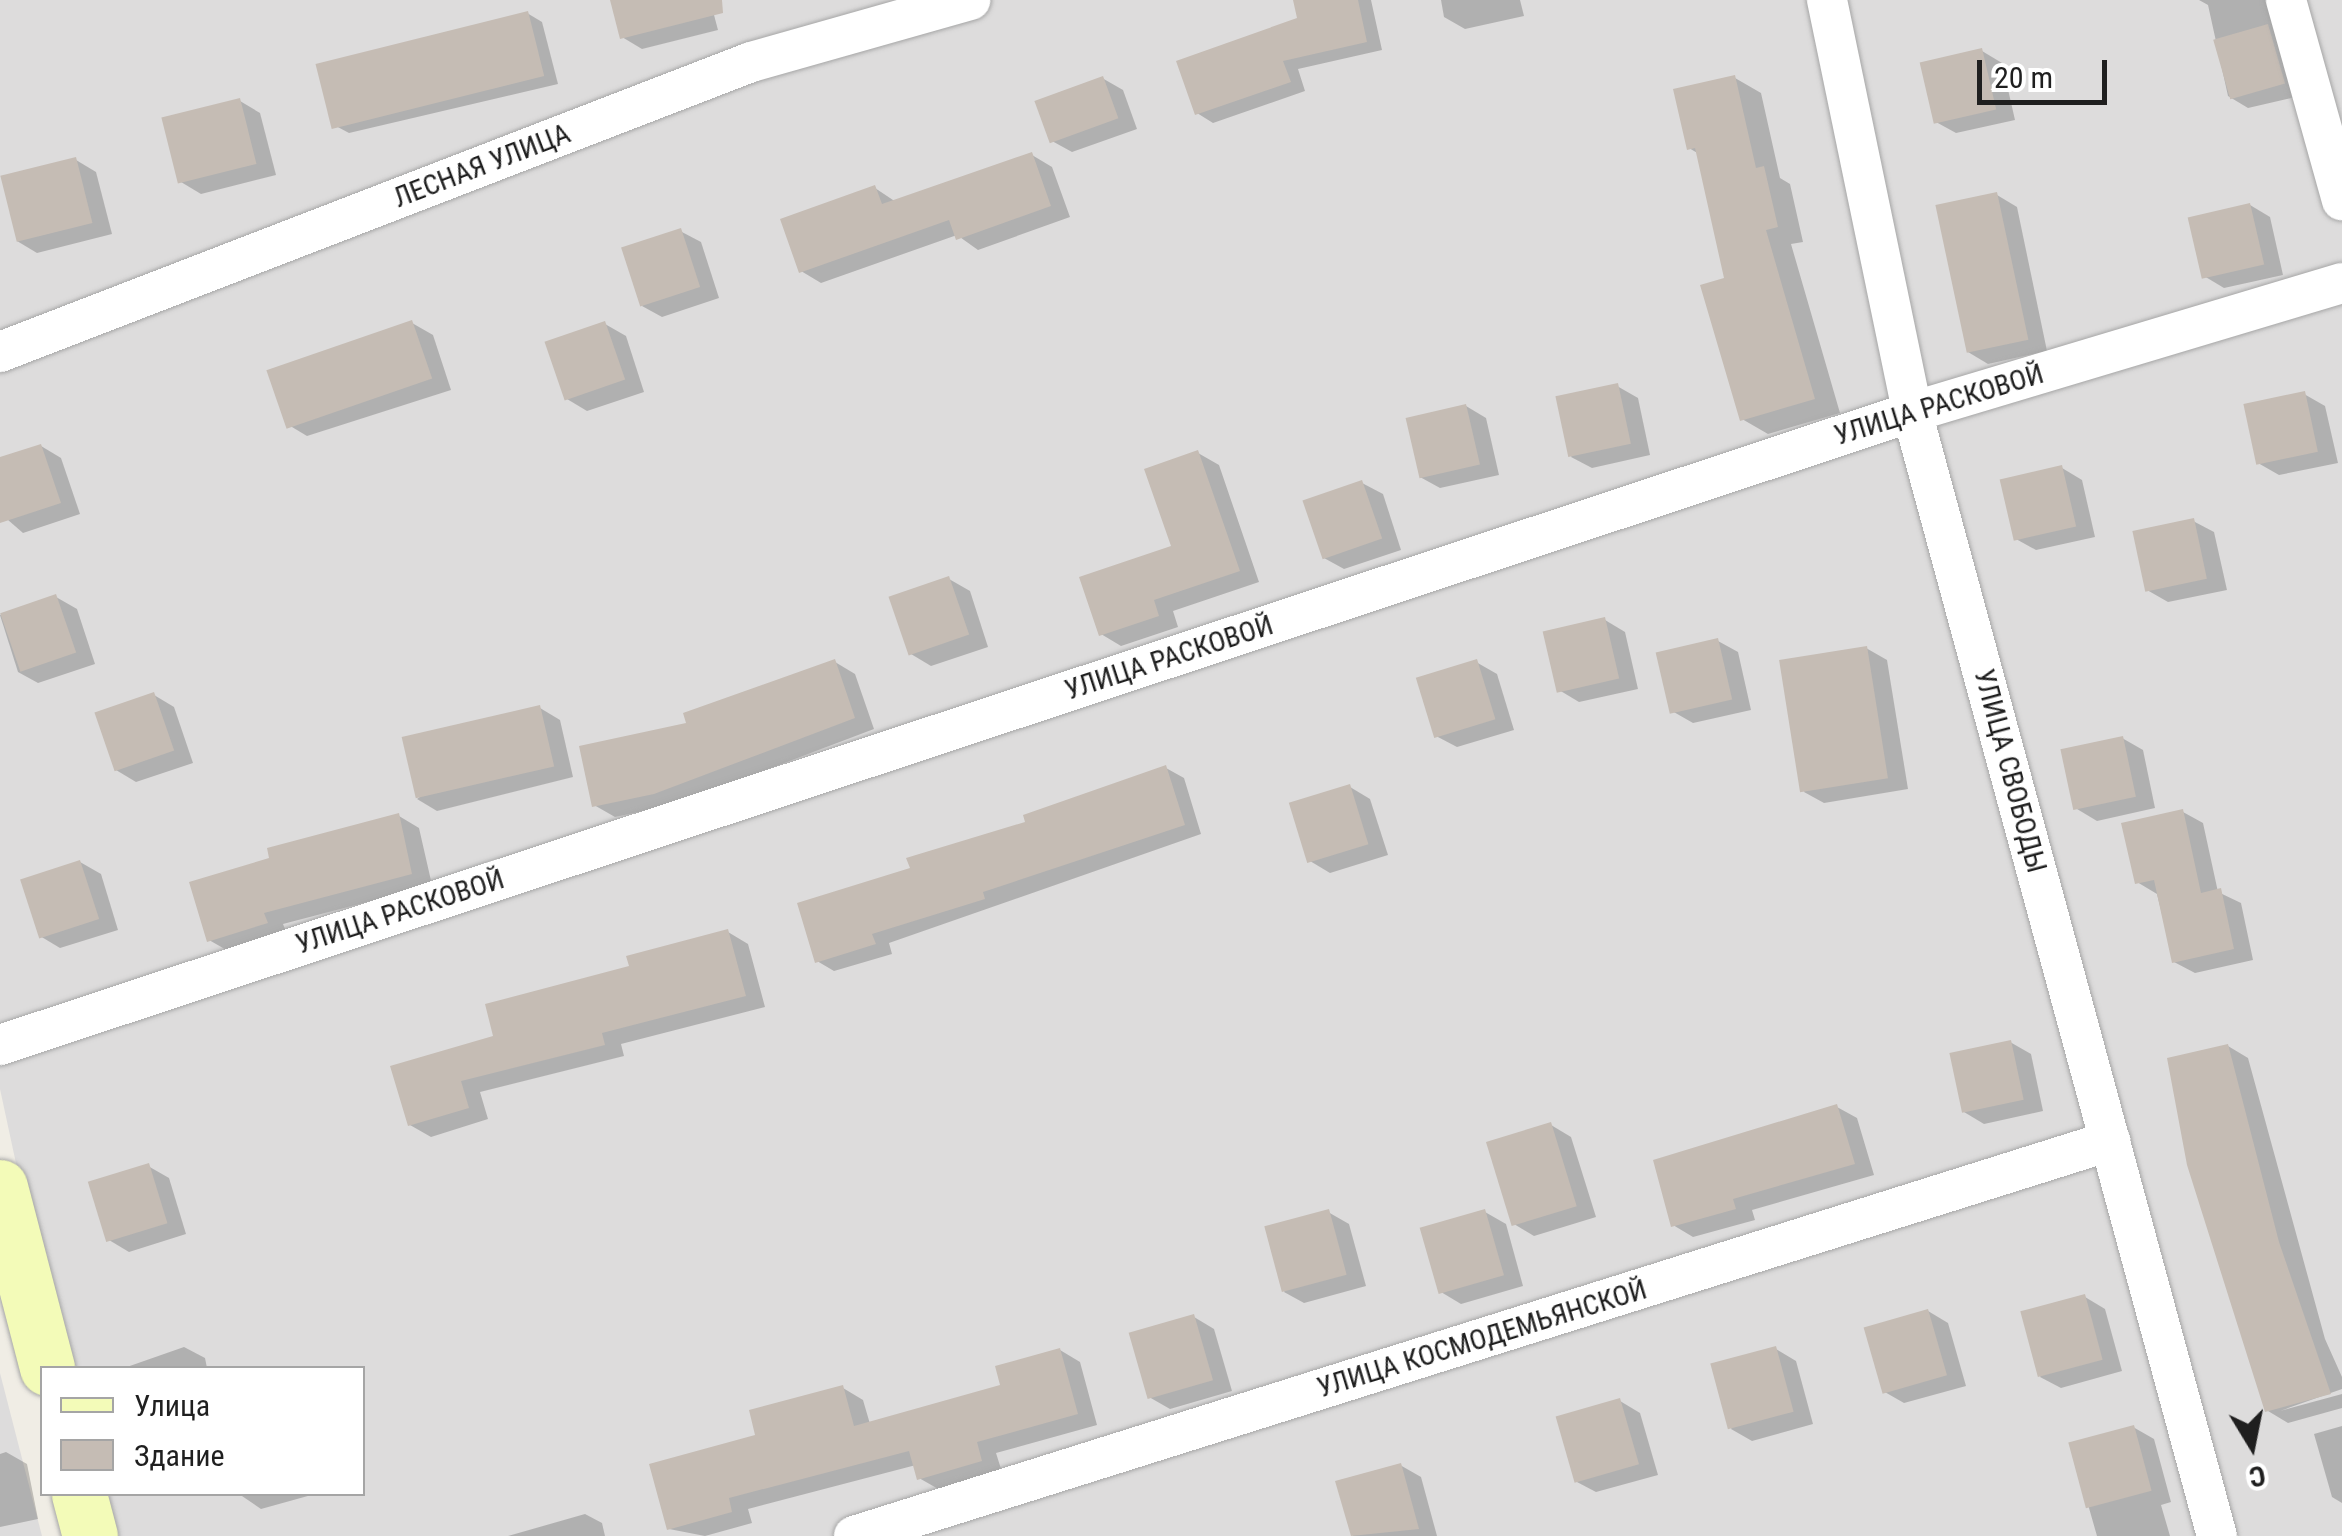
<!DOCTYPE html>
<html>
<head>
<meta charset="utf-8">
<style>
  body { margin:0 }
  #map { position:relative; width:2342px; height:1536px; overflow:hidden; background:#f0ede5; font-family:"Roboto Condensed",sans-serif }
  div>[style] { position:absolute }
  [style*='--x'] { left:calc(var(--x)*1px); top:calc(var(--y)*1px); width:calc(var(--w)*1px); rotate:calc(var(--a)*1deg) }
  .residential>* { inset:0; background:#dddcdc }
  .shadow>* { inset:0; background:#0003 }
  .building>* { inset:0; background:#c5bcb4; transform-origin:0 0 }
  .roads { filter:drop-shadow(0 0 2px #a6a6a6) drop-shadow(0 0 2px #a6a6a6) }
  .street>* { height:40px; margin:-20px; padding:0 20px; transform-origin:20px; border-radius:20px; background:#fff }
  .secondary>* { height:55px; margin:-27.5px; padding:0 27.5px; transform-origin:27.5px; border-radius:27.5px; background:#f3fbb8 }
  span { translate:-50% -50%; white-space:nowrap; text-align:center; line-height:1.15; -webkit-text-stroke:9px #fff; paint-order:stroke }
  .street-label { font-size:28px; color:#1f1f1f }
  .legend { position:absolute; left:40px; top:1366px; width:325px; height:130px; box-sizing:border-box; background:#fff; border:2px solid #a5a5a5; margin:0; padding:12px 18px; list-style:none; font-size:30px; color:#1f1f1f }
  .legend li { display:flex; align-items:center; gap:20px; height:50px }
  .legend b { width:50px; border:2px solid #a5a5a5 }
  .north { position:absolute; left:2202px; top:1396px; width:100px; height:100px; -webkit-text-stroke:8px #fff; paint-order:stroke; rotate:170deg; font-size:28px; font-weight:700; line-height:40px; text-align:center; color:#1f1f1f }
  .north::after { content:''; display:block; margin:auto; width:35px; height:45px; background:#1f1f1f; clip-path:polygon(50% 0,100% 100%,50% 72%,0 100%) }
  .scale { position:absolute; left:1977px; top:60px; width:130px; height:45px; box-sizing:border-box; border:5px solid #1f1f1f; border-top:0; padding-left:12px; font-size:30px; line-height:35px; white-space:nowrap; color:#1f1f1f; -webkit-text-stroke:8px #fff; paint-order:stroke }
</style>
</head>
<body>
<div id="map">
  <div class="residential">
    <div style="clip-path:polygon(0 0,2342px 0,2342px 1536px,95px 1536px,86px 1494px,362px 1494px,362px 1368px,60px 1368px,0 1089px)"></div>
    <div style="clip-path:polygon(0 1373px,42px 1536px,0 1536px)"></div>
  </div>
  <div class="shadow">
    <div style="clip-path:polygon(613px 0,710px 0,718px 30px,642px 49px,622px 37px)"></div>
    <div style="clip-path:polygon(1295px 0,1371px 0,1382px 50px,1298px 69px,1305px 91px,1213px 123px,1197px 113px,1300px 20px)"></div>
    <div style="clip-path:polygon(1441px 0,1520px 0,1524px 16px,1465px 29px,1444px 17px)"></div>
    <div style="clip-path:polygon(2199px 0,2271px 0,2304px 95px,2248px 108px,2228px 96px,2208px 5px)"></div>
    <div style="clip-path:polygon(527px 13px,542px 22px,558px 84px,349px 133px,334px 125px)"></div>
    <div style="clip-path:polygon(1982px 51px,2002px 63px,2015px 120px,1956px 133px,1936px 122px)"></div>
    <div style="clip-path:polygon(1102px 78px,1123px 90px,1137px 129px,1072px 152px,1052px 141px)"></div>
    <div style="clip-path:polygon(1735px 78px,1761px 93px,1780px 178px,1790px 184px,1803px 242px,1791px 244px,1840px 413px,1768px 434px,1742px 419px,1727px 280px,1699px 154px,1689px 148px)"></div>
    <div style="clip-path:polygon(240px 101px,260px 113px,276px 175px,201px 194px,181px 182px)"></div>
    <div style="clip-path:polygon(1032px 155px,1052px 167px,1070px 217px,978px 250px,957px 235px,821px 283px,801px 271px,875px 188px,896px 202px)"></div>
    <div style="clip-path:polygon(76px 160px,96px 172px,112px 234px,37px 253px,17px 241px)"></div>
    <div style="clip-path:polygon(1997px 195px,2017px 207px,2047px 351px,1988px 364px,1968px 352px)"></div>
    <div style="clip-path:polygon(2250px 205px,2270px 217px,2283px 275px,2224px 288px,2204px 276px)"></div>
    <div style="clip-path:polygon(680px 231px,701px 242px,719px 298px,662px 317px,642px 306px)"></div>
    <div style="clip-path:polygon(412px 323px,433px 335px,451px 390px,307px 436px,287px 424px)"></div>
    <div style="clip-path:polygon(605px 324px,626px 336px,644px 392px,587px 411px,567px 399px)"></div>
    <div style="clip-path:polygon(1617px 386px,1638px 398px,1650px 455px,1592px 468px,1571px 457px)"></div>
    <div style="clip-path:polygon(2304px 394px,2325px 406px,2338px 463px,2279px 475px,2258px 463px)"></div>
    <div style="clip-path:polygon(1466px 406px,1486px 418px,1499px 475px,1440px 488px,1420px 477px)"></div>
    <div style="clip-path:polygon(41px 446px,61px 458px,80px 514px,23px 533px,0 513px,0 460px)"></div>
    <div style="clip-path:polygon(1198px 453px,1219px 465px,1259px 582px,1173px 611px,1178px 627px,1121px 646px,1101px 634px,1174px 548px)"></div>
    <div style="clip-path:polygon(2062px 468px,2082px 480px,2095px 537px,2036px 550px,2016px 539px)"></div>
    <div style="clip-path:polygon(1362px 483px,1383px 494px,1401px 550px,1344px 569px,1324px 558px)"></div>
    <div style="clip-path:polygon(2193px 521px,2214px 532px,2227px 590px,2168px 602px,2147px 590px)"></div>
    <div style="clip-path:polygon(949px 579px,970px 591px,988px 647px,931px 666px,911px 654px)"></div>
    <div style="clip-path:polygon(56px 597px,77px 609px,95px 664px,38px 683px,18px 672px,0 615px)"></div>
    <div style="clip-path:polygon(1605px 620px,1625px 632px,1638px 689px,1579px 702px,1559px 690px)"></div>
    <div style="clip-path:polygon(1718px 641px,1738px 652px,1751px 710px,1693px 723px,1672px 711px)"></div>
    <div style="clip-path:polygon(1866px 648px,1887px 660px,1908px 789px,1824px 803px,1804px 792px)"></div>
    <div style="clip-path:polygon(835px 662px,855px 674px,874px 729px,676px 804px,615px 817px,594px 805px,690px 725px)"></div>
    <div style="clip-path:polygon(1476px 662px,1497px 674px,1514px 730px,1457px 747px,1436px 736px)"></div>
    <div style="clip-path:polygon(154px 695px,174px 707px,193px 763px,136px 782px,116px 770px)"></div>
    <div style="clip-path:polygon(540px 708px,560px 720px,573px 777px,437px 811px,417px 799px)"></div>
    <div style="clip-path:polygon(2122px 738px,2143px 750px,2155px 808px,2097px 821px,2077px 809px)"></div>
    <div style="clip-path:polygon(1166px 768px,1184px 778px,1201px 834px,889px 943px,892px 954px,834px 971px,817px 961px,913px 869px)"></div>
    <div style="clip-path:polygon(1350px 787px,1370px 799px,1388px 855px,1330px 873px,1310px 861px)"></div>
    <div style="clip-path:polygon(2183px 812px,2203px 823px,2218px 892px,2241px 903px,2253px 960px,2195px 973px,2174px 962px,2157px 894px,2137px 882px)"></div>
    <div style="clip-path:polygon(399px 816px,419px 828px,432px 885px,283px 924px,287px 934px,230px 952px,209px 940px)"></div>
    <div style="clip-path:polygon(80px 862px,101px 874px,118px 930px,60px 948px,40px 936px)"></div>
    <div style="clip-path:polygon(728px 932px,748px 944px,765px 1007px,621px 1044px,624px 1056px,480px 1092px,488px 1119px,431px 1137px,410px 1125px,496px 1037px,632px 968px)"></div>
    <div style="clip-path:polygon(2010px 1042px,2031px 1054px,2043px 1111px,1984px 1124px,1964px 1112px)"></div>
    <div style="clip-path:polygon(2228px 1046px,2248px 1058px,2325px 1339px,2342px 1377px,2342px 1389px,2280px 1411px,2342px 1394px,2342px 1408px,2288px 1423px,2268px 1411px)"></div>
    <div style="clip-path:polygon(1837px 1107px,1857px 1118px,1874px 1175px,1752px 1210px,1755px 1220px,1693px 1237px,1673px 1225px)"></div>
    <div style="clip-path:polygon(1551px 1125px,1571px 1137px,1596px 1217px,1534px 1236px,1514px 1224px)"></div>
    <div style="clip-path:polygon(148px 1166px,169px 1178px,186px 1234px,129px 1252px,109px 1240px)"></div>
    <div style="clip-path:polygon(1328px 1212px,1349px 1224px,1366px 1286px,1304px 1303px,1284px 1292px)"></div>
    <div style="clip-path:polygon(1485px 1212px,1506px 1224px,1523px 1286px,1461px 1304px,1441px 1292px)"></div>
    <div style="clip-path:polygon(2085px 1297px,2105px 1309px,2122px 1371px,2061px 1388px,2040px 1377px)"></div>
    <div style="clip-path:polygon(1928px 1311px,1948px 1323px,1966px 1386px,1904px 1403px,1883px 1391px)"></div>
    <div style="clip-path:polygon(1194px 1317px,1214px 1329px,1232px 1391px,1170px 1409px,1149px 1397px)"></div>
    <div style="clip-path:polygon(184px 1347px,205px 1358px,207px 1368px,124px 1368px)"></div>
    <div style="clip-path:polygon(1776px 1349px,1796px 1361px,1813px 1424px,1752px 1441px,1731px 1429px)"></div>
    <div style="clip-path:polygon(1060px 1350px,1080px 1362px,1097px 1425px,996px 1453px,1002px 1472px,940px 1490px,919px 1478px,916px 1465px,748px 1509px,752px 1523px,705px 1536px,669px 1529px,759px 1436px,843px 1388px,863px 1400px,870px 1424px,1003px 1387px)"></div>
    <div style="clip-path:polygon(1620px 1401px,1640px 1413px,1658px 1475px,1596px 1492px,1575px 1481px)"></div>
    <div style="clip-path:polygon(2342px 1426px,2342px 1503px,2332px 1497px,2314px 1434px)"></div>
    <div style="clip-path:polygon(2133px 1427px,2154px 1439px,2171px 1502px,2161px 1505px,2170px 1536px,2097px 1536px,2071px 1445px)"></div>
    <div style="clip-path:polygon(6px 1452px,27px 1464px,38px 1519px,0 1527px,0 1454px)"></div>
    <div style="clip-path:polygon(1400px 1465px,1421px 1477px,1437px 1536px,1353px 1536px,1338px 1483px)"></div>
    <div style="clip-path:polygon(239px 1494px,315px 1494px,261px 1509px)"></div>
    <div style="clip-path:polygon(585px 1514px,602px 1523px,605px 1536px,508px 1536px)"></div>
  </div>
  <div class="building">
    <div style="clip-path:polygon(610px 0,722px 0,723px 13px,620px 39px)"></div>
    <div style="clip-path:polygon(1293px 0,1358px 0,1367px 42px,1283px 61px,1291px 82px,1195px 115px,1176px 61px,1297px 18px)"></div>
    <div style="left:528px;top:11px;width:67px;height:219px;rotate:76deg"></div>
    <div style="left:2268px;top:24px;width:62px;height:57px;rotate:74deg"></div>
    <div style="left:1982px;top:48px;width:63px;height:64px;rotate:77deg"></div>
    <div style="clip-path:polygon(1735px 75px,1756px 168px,1764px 166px,1778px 227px,1766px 230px,1815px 399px,1740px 421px,1700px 285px,1724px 278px,1695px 148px,1687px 150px,1673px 89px)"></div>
    <div style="left:1103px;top:76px;width:45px;height:73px;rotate:70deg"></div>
    <div style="left:240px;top:98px;width:68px;height:81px;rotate:76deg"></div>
    <div style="clip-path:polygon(1032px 152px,1051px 206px,956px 240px,949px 220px,799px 273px,780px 219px,875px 185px,882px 204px)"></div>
    <div style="left:76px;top:157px;width:68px;height:78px;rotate:76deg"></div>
    <div style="left:1997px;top:192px;width:151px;height:63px;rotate:78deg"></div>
    <div style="left:2250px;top:203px;width:63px;height:64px;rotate:77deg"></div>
    <div style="left:681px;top:228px;width:62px;height:63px;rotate:72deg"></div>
    <div style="left:412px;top:320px;width:62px;height:154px;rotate:71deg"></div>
    <div style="left:605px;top:321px;width:62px;height:64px;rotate:71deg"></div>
    <div style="left:1618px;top:383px;width:62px;height:64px;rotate:78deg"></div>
    <div style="left:2305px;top:391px;width:62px;height:63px;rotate:78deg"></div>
    <div style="left:1466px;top:404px;width:62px;height:62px;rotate:77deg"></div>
    <div style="clip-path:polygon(41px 444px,61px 503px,0 523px,0 457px)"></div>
    <div style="clip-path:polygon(1198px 450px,1240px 571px,1154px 600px,1159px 616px,1099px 636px,1079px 577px,1171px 546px,1144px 469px)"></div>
    <div style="left:2062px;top:465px;width:63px;height:64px;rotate:77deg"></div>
    <div style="left:1362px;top:480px;width:62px;height:63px;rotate:71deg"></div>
    <div style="left:2194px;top:518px;width:62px;height:63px;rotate:78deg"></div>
    <div style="left:949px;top:576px;width:62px;height:64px;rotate:71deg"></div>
    <div style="left:56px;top:594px;width:62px;height:59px;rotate:71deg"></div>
    <div style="left:1605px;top:617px;width:63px;height:64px;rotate:77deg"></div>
    <div style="left:1718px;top:638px;width:63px;height:64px;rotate:77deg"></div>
    <div style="left:1867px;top:646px;width:134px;height:89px;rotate:81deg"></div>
    <div style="clip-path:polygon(835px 659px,855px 718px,654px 794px,592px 807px,579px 746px,686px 723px,683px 713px)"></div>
    <div style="left:1477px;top:659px;width:63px;height:64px;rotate:73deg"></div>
    <div style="left:154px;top:692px;width:62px;height:63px;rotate:71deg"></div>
    <div style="left:540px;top:705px;width:63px;height:142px;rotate:77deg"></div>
    <div style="left:2123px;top:736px;width:62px;height:64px;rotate:78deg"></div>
    <div style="clip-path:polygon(1166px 765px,1185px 825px,983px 892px,985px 899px,872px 934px,876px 944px,815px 963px,797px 903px,910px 868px,906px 858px,1025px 822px,1023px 815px)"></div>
    <div style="left:1350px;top:784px;width:63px;height:64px;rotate:73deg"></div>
    <div style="clip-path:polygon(2183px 809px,2201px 893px,2221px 888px,2234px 949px,2172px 963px,2154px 880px,2135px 884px,2121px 823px)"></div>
    <div style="clip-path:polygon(399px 813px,412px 874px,264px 913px,268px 923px,207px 942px,189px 882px,269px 858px,267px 848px)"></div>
    <div style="left:80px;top:860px;width:62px;height:63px;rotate:72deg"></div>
    <div style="clip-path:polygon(728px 929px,746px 996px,602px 1033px,605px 1045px,461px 1081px,469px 1108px,408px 1126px,390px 1066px,493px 1036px,485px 1004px,629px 966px,626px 956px)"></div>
    <div style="left:2011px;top:1040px;width:61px;height:63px;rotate:78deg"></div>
    <div style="clip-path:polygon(2228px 1044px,2279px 1242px,2331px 1394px,2265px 1412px,2187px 1165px,2167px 1058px)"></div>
    <div style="clip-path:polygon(1837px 1104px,1855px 1164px,1733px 1199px,1736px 1209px,1671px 1227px,1653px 1160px)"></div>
    <div style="left:1551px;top:1122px;width:88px;height:68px;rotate:73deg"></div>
    <div style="left:149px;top:1163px;width:63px;height:64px;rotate:73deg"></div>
    <div style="left:1329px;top:1209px;width:68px;height:67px;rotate:75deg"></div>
    <div style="left:1485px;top:1209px;width:69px;height:68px;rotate:74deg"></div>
    <div style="left:2085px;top:1294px;width:68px;height:67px;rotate:75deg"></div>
    <div style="left:1928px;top:1309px;width:69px;height:67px;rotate:74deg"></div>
    <div style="left:1194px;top:1314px;width:69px;height:68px;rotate:74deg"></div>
    <div style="left:1776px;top:1346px;width:68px;height:68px;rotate:75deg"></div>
    <div style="clip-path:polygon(1060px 1348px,1078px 1414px,977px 1442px,982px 1461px,917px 1480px,909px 1451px,729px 1498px,732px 1512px,667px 1530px,649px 1464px,755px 1435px,749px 1410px,843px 1385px,854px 1426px,1000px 1385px,995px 1366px)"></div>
    <div style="left:1620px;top:1398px;width:69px;height:67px;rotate:74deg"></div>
    <div style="left:2134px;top:1425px;width:68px;height:68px;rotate:75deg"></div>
    <div style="clip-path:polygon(1401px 1463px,1419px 1529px,1351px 1536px,1335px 1481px)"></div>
  </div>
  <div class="roads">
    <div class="street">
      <div style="--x:1827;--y:0;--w:421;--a:78.3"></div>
      <div style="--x:1912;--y:412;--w:1165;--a:74.82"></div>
      <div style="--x:2286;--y:0;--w:208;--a:74.4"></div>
      <div style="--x:0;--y:352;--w:805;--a:-21.11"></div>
      <div style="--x:751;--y:62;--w:228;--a:-15.8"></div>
      <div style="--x:0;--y:1045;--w:2014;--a:-18.32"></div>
      <div style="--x:1912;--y:412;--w:449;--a:-16.7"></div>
      <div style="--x:854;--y:1536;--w:1317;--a:-17.46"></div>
    </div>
    <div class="secondary">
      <div style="--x:0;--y:1187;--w:187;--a:75.4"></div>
      <div style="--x:79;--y:1494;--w:43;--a:75.3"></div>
    </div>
  </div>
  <div class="street-label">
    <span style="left:482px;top:166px;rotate:-21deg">ЛЕСНАЯ УЛИЦА</span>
    <span style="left:1939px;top:405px;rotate:-17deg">УЛИЦА РАСКОВОЙ</span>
    <span style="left:1169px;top:658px;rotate:-18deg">УЛИЦА РАСКОВОЙ</span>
    <span style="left:2010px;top:771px;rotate:75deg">УЛИЦА СВОБОДЫ</span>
    <span style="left:400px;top:912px;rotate:-18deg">УЛИЦА РАСКОВОЙ</span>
    <span style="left:1482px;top:1339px;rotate:-17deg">УЛИЦА КОСМОДЕМЬЯНСКОЙ</span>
  </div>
  <ul class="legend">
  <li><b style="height:12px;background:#f3fbb8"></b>Улица</li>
  <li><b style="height:28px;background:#c5bcb4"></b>Здание</li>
  </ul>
  <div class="north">С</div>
  <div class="scale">20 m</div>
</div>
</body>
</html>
